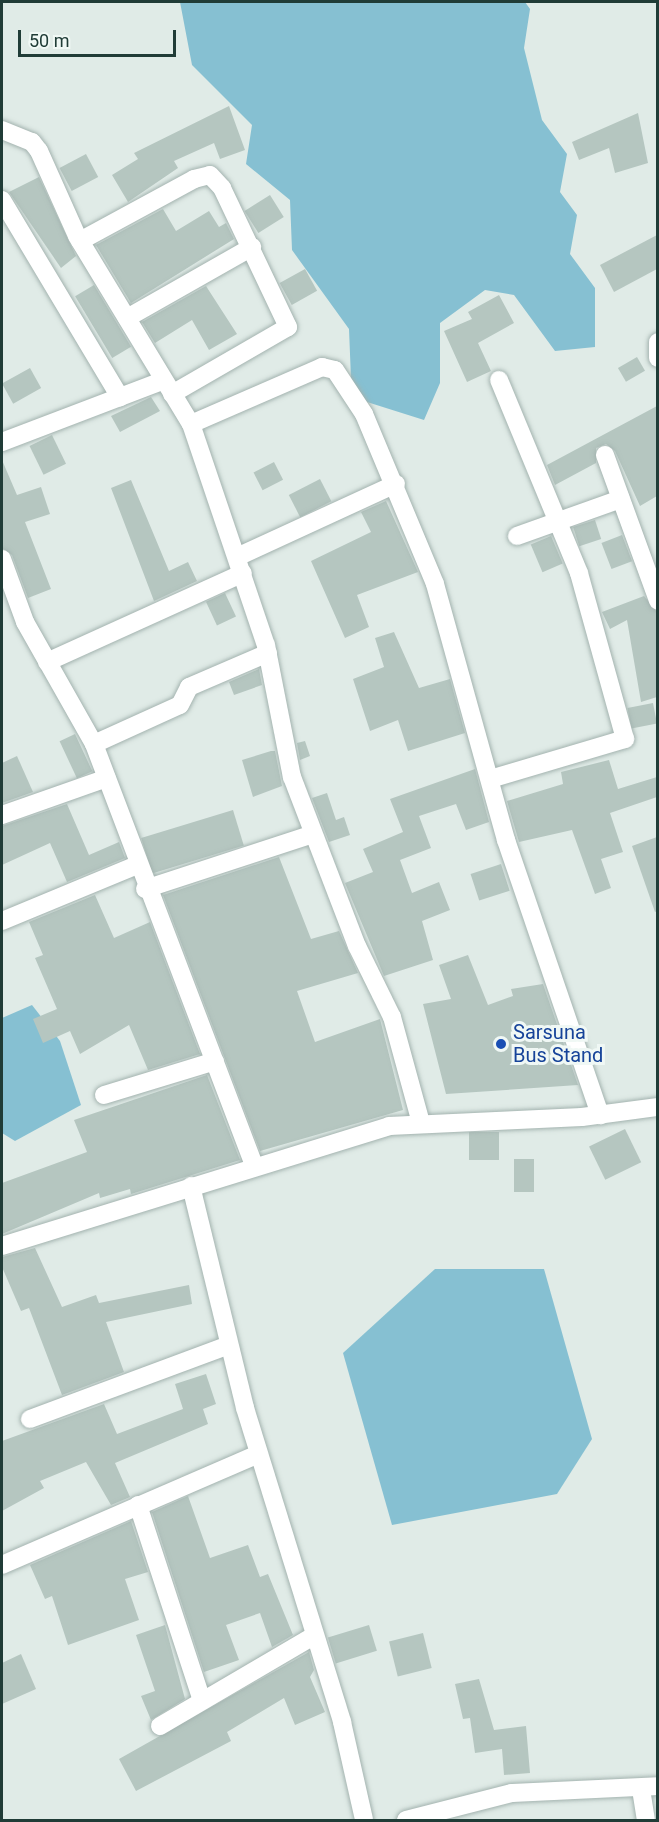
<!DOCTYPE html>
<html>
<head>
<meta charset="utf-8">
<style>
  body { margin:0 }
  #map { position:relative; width:659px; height:1822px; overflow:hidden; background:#e0ebe7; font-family:Roboto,sans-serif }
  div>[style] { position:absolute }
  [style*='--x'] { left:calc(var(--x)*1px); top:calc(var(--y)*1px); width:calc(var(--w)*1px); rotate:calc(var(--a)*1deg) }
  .water>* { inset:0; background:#86c0d2 }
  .building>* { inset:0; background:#b5c6c0; transform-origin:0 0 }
  .roads { filter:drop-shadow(0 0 2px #a3b3af) drop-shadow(0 0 2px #a3b3af) }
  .minor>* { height:18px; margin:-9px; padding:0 9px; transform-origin:9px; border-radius:9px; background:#fff }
  .dots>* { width:16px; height:16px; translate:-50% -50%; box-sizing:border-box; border:3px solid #f0f8f5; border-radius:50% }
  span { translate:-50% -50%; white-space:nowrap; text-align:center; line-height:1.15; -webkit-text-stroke:6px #f0f8f5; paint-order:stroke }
  .transit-label { font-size:20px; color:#164399 }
  .left { translate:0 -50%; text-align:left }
  .frame { position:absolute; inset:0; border:3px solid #203c37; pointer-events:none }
  .scale { position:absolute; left:18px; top:30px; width:158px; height:27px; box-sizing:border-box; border:3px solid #203c37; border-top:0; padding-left:8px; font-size:18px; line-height:21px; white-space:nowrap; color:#203c37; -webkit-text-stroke:4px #f0f8f5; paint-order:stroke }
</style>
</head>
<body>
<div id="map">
  <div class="water">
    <div style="clip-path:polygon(180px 2px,525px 2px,530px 9px,524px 48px,542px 120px,567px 154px,560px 192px,577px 215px,570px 254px,595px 288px,595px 347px,555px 351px,514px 295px,485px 290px,440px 323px,440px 383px,424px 420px,367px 402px,351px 379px,349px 329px,292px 250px,290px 200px,246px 164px,252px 125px,192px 65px)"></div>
    <div style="clip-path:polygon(32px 1005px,60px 1041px,81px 1105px,15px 1141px,2px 1133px,2px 1018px)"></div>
    <div style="clip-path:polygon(435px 1269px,544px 1269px,592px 1439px,557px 1494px,392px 1525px,343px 1353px)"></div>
  </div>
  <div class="building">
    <div style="clip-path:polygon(229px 106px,245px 150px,220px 159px,214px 143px,174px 161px,178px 168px,128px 202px,112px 175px,138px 159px,134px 153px)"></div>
    <div style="clip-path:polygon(638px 113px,648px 163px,615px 173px,609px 148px,579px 160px,572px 142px)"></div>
    <div style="left:86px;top:154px;width:26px;height:30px;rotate:62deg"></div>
    <div style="clip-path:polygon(39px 177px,76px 256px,61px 268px,9px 192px)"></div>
    <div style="left:270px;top:195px;width:26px;height:30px;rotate:58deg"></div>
    <div style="clip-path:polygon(163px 209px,176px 231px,209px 211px,219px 227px,226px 223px,234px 239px,131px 303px,96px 245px)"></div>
    <div style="clip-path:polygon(657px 235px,657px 269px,614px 292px,600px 265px)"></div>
    <div style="left:305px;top:269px;width:25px;height:29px;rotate:61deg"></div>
    <div style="left:94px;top:285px;width:72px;height:22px;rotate:59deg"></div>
    <div style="clip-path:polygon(206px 286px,237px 334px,209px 350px,192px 320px,155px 343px,142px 322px)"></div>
    <div style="clip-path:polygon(499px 295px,514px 323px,478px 343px,491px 371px,467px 382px,444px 331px,472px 319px,468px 312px)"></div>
    <div style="left:637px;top:357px;width:16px;height:22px;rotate:60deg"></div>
    <div style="left:30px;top:368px;width:23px;height:32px;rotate:61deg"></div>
    <div style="clip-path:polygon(151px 397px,160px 411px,120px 432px,111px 416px)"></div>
    <div style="clip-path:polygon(657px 406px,657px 496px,640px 506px,615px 451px,606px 444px,596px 448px,596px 463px,555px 485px,547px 465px)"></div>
    <div style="left:52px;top:435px;width:32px;height:25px;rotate:64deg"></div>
    <div style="clip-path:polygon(2px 460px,17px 495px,41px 487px,50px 514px,25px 522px,51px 589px,28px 598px,12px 555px,2px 548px)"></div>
    <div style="left:274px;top:462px;width:20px;height:23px;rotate:63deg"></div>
    <div style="left:320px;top:479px;width:25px;height:35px;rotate:63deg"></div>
    <div style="clip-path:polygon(131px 480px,169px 571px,188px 562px,197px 581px,154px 601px,111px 488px)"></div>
    <div style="clip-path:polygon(386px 501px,418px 572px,357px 595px,369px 627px,345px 638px,311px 561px,371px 532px,361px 512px)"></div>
    <div style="left:595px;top:520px;width:20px;height:23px;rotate:72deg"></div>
    <div style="left:622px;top:535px;width:28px;height:22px;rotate:69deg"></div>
    <div style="left:551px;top:536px;width:30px;height:22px;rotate:67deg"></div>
    <div style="left:225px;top:593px;width:26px;height:21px;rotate:65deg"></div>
    <div style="clip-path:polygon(644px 596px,657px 612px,657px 697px,641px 702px,627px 620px,610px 629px,602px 612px)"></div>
    <div style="clip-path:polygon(394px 632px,419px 688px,450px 679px,465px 733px,408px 751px,398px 720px,370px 731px,353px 679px,384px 667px,375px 638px)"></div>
    <div style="clip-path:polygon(259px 669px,262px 685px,234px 695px,229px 682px)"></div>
    <div style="left:653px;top:703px;width:21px;height:26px;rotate:79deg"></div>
    <div style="left:75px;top:734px;width:41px;height:17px;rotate:65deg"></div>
    <div style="clip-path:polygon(305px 741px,310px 756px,300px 760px,297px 743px)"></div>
    <div style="clip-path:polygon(271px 751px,275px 751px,282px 786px,253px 797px,242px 760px)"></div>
    <div style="clip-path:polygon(17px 756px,33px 792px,2px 803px,2px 763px)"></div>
    <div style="clip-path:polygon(609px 760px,618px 789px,657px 777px,657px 797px,610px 813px,623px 852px,601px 859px,611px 888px,595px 894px,572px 830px,519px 842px,507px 801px,563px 784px,561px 772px)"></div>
    <div style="clip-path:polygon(475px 769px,489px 822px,466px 830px,456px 804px,419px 816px,431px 848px,400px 860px,412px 893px,439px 882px,450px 910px,422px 921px,433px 960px,384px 976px,345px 883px,373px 872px,363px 849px,403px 832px,390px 799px)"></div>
    <div style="clip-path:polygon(327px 793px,336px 820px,344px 817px,350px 835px,329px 842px,312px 798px)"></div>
    <div style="clip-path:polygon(67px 804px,89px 855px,119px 842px,125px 858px,67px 882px,50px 843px,2px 865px,2px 826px)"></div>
    <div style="left:233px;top:810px;width:37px;height:96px;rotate:73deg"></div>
    <div style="clip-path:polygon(657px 837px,657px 911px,655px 912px,632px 846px)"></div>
    <div style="clip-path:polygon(279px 857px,311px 939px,339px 931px,358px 973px,297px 991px,315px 1042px,380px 1019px,403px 1110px,260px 1151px,163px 895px)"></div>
    <div style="left:501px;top:864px;width:28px;height:32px;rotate:72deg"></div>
    <div style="clip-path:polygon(95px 895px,114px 938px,150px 922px,200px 1054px,148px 1070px,129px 1025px,80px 1054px,70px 1031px,43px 1043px,33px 1019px,57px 1009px,35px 958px,43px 955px,29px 922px)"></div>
    <div style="clip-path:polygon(468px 955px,488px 1005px,513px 996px,511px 989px,543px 984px,578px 1085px,446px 1094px,423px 1004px,451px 999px,439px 965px)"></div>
    <div style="clip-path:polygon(207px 1075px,240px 1160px,131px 1194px,130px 1189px,100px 1198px,99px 1193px,2px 1234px,2px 1183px,87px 1152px,74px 1120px)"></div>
    <div style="left:625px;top:1129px;width:37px;height:40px;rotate:64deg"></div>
    <div style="left:499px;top:1132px;width:28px;height:30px;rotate:90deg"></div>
    <div style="left:514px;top:1159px;width:20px;height:33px"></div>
    <div style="clip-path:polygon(35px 1248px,62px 1307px,96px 1295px,99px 1303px,189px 1285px,192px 1304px,106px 1322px,124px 1372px,62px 1395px,29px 1308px,21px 1311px,2px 1267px,2px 1257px)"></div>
    <div style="clip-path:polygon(206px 1374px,216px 1404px,203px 1409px,208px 1424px,115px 1463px,130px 1497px,111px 1505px,86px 1462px,40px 1481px,44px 1488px,2px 1511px,2px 1441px,104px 1404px,117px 1434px,183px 1409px,175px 1384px)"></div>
    <div style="clip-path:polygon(188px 1496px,210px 1558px,248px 1545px,260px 1577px,268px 1574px,293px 1635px,272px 1647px,260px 1613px,226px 1625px,239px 1660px,204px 1672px,152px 1512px)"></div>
    <div style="clip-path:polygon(131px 1521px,148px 1572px,125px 1579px,139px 1620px,68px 1645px,52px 1596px,45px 1599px,30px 1565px)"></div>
    <div style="clip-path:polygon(165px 1625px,185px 1699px,151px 1720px,141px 1696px,155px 1691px,136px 1635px)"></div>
    <div style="left:369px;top:1625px;width:27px;height:43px;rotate:73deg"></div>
    <div style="left:423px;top:1633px;width:36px;height:35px;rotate:76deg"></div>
    <div style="clip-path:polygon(309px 1652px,314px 1670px,310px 1677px,325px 1712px,295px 1725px,284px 1698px,227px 1732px,231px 1741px,136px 1791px,119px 1759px)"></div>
    <div style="clip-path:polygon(21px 1654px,36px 1689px,2px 1704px,2px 1663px)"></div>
    <div style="clip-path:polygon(479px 1679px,494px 1730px,526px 1726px,530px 1773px,504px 1775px,502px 1749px,475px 1753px,470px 1718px,463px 1719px,455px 1684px)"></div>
  </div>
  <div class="roads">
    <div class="minor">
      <div style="--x:2;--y:130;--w:32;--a:22"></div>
      <div style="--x:32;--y:142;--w:11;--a:52"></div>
      <div style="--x:39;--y:151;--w:93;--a:65.9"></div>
      <div style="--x:77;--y:236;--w:220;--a:58.8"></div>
      <div style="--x:191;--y:424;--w:233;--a:71.3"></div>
      <div style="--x:266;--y:645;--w:135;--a:78.9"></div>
      <div style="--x:292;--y:777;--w:181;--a:69"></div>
      <div style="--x:357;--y:946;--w:79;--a:63.8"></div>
      <div style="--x:392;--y:1017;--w:110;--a:74.7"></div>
      <div style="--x:2;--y:200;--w:230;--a:59.1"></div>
      <div style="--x:80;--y:241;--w:130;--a:-28.5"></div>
      <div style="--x:194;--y:179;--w:16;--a:-14"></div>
      <div style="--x:210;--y:175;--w:18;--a:47"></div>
      <div style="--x:222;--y:188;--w:154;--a:64.6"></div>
      <div style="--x:288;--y:327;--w:134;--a:150"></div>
      <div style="--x:127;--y:318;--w:144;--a:-29.6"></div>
      <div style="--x:658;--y:342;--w:16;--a:90"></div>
      <div style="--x:191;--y:424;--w:143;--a:-23.5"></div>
      <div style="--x:322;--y:367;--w:13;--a:13"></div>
      <div style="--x:335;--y:370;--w:53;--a:56.6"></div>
      <div style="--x:364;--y:414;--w:184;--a:67.3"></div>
      <div style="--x:435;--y:584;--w:266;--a:74.5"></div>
      <div style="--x:506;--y:840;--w:291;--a:71.1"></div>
      <div style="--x:2;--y:442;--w:173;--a:-20.9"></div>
      <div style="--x:605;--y:455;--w:155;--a:70"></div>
      <div style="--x:517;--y:536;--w:110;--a:-19.6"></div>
      <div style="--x:237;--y:557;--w:175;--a:-24.7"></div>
      <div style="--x:2;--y:559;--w:67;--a:69.9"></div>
      <div style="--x:25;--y:622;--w:140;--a:60.5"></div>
      <div style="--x:94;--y:744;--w:451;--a:69.2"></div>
      <div style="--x:47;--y:662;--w:215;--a:-24.4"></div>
      <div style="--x:94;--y:744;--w:94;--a:-24.4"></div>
      <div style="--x:180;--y:705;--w:20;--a:-63"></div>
      <div style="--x:189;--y:687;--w:86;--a:-23.3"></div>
      <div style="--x:490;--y:779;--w:141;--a:-16.5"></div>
      <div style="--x:625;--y:739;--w:172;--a:-105.5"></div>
      <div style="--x:579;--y:573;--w:209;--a:-112.5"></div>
      <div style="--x:2;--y:815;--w:111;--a:-19.4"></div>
      <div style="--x:145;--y:889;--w:177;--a:-18.1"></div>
      <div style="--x:2;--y:921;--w:144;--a:-22.5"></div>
      <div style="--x:104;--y:1095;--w:116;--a:-17"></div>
      <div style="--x:191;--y:1186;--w:228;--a:76.3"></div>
      <div style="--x:245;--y:1408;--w:329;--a:72.8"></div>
      <div style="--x:342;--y:1722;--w:100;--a:77.3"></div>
      <div style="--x:2;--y:1246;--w:405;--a:-17.2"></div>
      <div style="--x:389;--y:1126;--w:193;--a:-2.7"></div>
      <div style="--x:582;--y:1117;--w:77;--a:-7.5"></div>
      <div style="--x:30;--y:1419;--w:212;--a:-20.4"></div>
      <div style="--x:138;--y:1505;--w:206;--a:71.9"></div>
      <div style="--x:2;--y:1565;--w:279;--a:-23.4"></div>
      <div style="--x:160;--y:1726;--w:176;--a:-30.4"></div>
      <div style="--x:641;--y:1789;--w:31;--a:81"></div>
      <div style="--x:406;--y:1820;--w:109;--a:-14.3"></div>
      <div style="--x:512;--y:1793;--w:146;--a:-2.7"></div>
    </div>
  </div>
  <div class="dots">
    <div style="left:501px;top:1044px;background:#1a4fb4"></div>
  </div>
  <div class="transit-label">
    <span class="left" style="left:513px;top:1044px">Sarsuna<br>Bus Stand</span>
  </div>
  <div class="frame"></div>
  <div class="scale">50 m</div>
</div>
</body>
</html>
